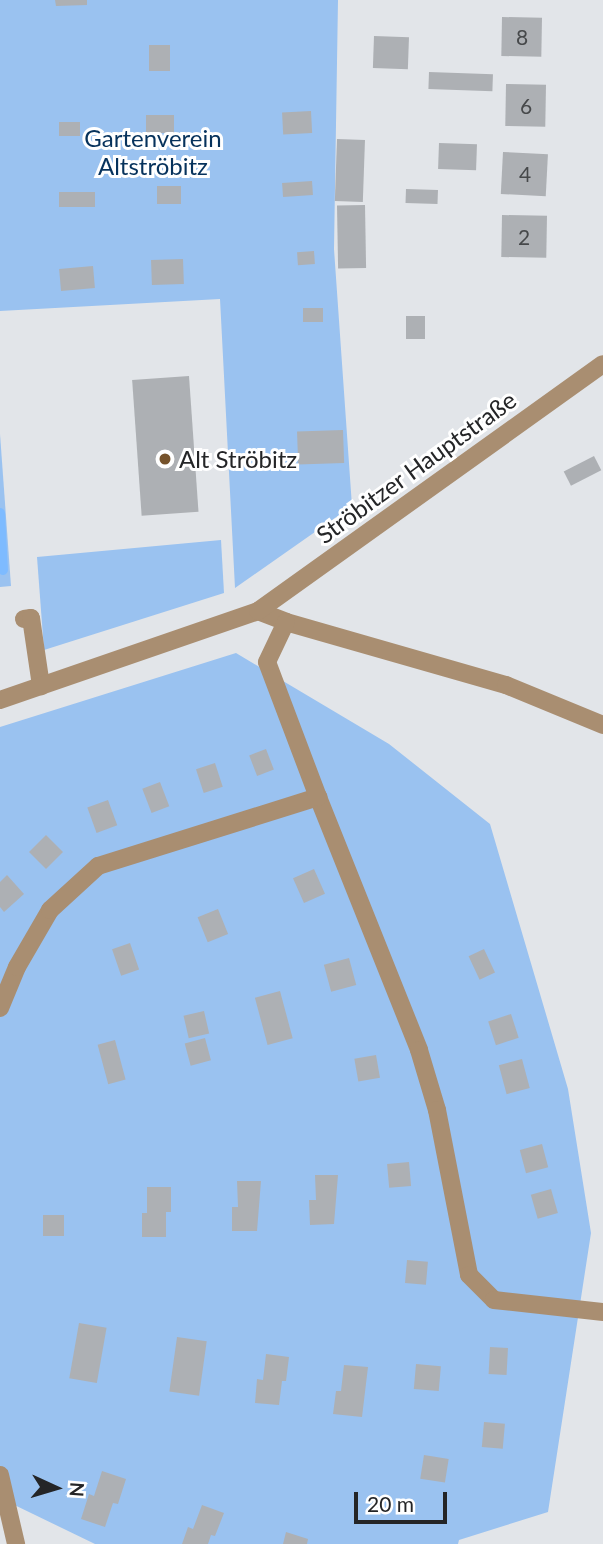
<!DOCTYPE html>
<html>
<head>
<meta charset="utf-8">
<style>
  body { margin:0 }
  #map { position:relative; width:603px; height:1544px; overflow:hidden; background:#e2e5e9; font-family:Lato,sans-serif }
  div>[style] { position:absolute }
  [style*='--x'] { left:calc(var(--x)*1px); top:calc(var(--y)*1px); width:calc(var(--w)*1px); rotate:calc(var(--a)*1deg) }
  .green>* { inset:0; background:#9ac2f0 }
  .stream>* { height:10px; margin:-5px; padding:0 5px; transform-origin:5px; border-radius:5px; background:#7ebbff }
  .building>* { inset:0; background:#adb0b4; transform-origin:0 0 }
  .minor>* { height:18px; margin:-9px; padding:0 9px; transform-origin:9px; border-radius:9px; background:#a98e71 }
  .dots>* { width:19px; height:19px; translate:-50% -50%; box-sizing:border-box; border:4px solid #fff; border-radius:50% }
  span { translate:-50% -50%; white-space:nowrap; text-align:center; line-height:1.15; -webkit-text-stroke:6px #fff; paint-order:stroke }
  .number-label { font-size:21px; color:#46484a }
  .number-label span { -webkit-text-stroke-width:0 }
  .park-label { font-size:24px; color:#06325c }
  .poi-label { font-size:24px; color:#242527 }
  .left { translate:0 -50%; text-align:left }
  .street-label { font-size:24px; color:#242527 }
  .north { position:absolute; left:21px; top:1453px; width:70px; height:70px; -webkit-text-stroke:5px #fff; paint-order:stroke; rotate:94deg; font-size:19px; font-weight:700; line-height:28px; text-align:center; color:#242527 }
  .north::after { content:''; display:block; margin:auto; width:24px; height:32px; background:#242527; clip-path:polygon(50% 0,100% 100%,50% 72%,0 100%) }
  .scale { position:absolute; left:354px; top:1492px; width:93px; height:32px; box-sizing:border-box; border:4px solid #242527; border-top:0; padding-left:9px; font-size:21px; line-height:24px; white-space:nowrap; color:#242527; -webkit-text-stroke:5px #fff; paint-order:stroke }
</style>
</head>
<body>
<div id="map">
  <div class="green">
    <div style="clip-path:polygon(0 0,338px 0,334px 249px,352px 506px,235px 588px,220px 299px,0 311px)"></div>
    <div style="clip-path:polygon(0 434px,11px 586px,0 587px)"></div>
    <div style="clip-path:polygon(221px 540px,224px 593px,44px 650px,37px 557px)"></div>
    <div style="clip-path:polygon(236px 653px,389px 744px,490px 824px,568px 1089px,591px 1233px,548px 1512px,459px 1540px,458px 1544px,95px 1544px,0 1498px,0 727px)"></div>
  </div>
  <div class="stream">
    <div style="--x:0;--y:513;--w:57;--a:87"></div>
  </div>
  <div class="building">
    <div style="clip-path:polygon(55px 0,87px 0,87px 5px,56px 6px)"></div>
    <div style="left:502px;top:17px;width:40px;height:39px;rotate:1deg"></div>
    <div style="left:374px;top:36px;width:35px;height:32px;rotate:2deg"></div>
    <div style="left:149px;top:45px;width:21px;height:26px"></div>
    <div style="left:429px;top:72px;width:64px;height:17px;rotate:2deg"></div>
    <div style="left:506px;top:84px;width:40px;height:42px;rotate:1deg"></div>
    <div style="left:311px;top:111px;width:22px;height:29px;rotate:87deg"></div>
    <div style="left:146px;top:115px;width:28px;height:18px"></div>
    <div style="left:59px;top:122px;width:21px;height:14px"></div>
    <div style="left:337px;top:139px;width:28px;height:62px;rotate:2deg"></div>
    <div style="left:439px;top:143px;width:38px;height:26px;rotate:2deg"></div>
    <div style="left:503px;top:152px;width:45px;height:42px;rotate:3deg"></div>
    <div style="left:312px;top:181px;width:14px;height:30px;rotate:86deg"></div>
    <div style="left:157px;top:186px;width:24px;height:18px"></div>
    <div style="left:406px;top:189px;width:32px;height:14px;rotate:2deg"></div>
    <div style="left:59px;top:192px;width:36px;height:15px"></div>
    <div style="left:365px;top:205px;width:63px;height:28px;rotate:89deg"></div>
    <div style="left:502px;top:215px;width:45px;height:42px;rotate:1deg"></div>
    <div style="left:314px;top:251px;width:13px;height:17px;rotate:86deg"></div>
    <div style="left:183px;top:259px;width:25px;height:32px;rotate:88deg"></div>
    <div style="left:93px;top:266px;width:22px;height:34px;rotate:85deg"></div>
    <div style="left:303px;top:308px;width:20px;height:14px"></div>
    <div style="left:406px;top:316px;width:19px;height:23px"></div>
    <div style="left:189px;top:376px;width:136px;height:57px;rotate:86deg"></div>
    <div style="left:343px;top:430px;width:33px;height:46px;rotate:88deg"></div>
    <div style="left:594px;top:456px;width:16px;height:34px;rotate:63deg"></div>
    <div style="left:266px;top:749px;width:22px;height:18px;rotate:69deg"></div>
    <div style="left:215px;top:763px;width:25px;height:20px;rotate:72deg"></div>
    <div style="left:160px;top:782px;width:26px;height:19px;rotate:69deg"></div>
    <div style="left:108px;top:800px;width:27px;height:22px;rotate:70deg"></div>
    <div style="left:46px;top:835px;width:24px;height:24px;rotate:45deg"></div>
    <div style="left:314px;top:869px;width:27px;height:23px;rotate:66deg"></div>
    <div style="clip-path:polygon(7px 875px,24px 894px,4px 912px,0 907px,0 882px)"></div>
    <div style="left:218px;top:909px;width:27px;height:22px;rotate:68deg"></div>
    <div style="left:130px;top:943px;width:28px;height:19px;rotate:71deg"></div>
    <div style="left:484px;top:949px;width:26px;height:17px;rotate:65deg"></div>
    <div style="left:349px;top:958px;width:28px;height:26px;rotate:75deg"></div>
    <div style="left:280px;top:991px;width:49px;height:26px;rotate:75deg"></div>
    <div style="left:204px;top:1011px;width:23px;height:21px;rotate:77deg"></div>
    <div style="left:511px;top:1014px;width:25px;height:24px;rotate:72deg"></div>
    <div style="left:205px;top:1038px;width:23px;height:21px;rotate:75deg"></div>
    <div style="left:115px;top:1040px;width:41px;height:18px;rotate:75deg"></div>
    <div style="left:376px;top:1055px;width:23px;height:22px;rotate:80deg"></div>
    <div style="left:522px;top:1059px;width:30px;height:24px;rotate:75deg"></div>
    <div style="left:542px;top:1144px;width:24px;height:23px;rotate:75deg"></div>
    <div style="left:409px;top:1162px;width:24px;height:22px;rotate:85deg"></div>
    <div style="clip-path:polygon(315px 1175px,338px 1175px,334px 1224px,310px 1225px,309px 1200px,316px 1200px)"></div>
    <div style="clip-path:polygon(237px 1181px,261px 1181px,257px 1231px,232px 1231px,232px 1207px,238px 1207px)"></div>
    <div style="clip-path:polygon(147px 1187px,171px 1187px,171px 1212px,166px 1212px,166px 1237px,142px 1237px,142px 1213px,147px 1213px)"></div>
    <div style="left:551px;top:1189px;width:25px;height:21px;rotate:74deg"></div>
    <div style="left:64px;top:1215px;width:21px;height:21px;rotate:90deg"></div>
    <div style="left:407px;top:1260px;width:21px;height:23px;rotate:5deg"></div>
    <div style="left:79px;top:1323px;width:28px;height:56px;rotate:10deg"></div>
    <div style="left:177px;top:1337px;width:30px;height:55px;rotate:8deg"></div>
    <div style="left:490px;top:1347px;width:18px;height:27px;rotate:3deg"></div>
    <div style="clip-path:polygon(266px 1354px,289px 1357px,286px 1381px,282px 1381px,279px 1405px,255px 1403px,257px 1379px,263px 1380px)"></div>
    <div style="left:416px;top:1364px;width:25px;height:25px;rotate:5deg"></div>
    <div style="clip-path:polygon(344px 1365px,368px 1367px,362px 1417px,333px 1414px,336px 1391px,341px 1391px)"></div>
    <div style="left:484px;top:1422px;width:21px;height:25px;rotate:5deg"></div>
    <div style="left:424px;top:1455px;width:25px;height:24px;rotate:9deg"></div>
    <div style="clip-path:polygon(102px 1471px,126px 1479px,118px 1504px,113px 1503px,105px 1527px,81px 1519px,89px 1494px,94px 1496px)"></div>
    <div style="clip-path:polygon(202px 1505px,224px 1513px,215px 1536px,211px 1535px,208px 1544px,182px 1544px,188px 1527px,193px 1529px)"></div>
    <div style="clip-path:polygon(286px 1532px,308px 1539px,307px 1544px,283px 1544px)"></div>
  </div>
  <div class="minor">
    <div style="--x:258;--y:611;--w:30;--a:21"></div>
    <div style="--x:286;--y:622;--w:229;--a:16"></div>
    <div style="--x:506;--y:685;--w:105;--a:22.4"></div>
    <div style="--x:24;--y:619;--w:7;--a:-8"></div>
    <div style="--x:31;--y:618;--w:69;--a:81.6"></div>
    <div style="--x:0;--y:700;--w:273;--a:-19"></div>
    <div style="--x:258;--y:611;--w:424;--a:-35.6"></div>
    <div style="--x:318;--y:797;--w:272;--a:68.2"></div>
    <div style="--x:419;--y:1050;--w:63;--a:73.3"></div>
    <div style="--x:437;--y:1110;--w:168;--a:79"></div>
    <div style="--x:469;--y:1275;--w:35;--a:45"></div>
    <div style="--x:494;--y:1300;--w:110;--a:6.3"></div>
    <div style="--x:0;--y:1008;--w:44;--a:-67.5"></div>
    <div style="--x:17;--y:967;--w:66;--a:-59.9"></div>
    <div style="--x:50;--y:910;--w:65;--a:-42.5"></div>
    <div style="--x:98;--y:866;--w:231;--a:-17.4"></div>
    <div style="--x:318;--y:797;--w:144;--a:-110.7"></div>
    <div style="--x:267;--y:662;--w:44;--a:-64.6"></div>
    <div style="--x:0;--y:1475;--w:71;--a:76.9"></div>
  </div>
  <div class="dots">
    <div style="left:165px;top:459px;background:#76532c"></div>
  </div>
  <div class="number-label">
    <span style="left:522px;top:37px">8</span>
    <span style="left:526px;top:106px">6</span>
    <span style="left:525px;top:174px">4</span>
    <span style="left:524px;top:237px">2</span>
  </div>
  <div class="park-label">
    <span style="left:153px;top:152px">Gartenverein<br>Altströbitz</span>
  </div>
  <div class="poi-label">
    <span class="left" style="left:179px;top:459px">Alt Ströbitz</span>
  </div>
  <div class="street-label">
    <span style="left:416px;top:467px;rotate:-36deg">Ströbitzer Hauptstraße</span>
  </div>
  <div class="north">N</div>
  <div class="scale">20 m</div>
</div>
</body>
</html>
